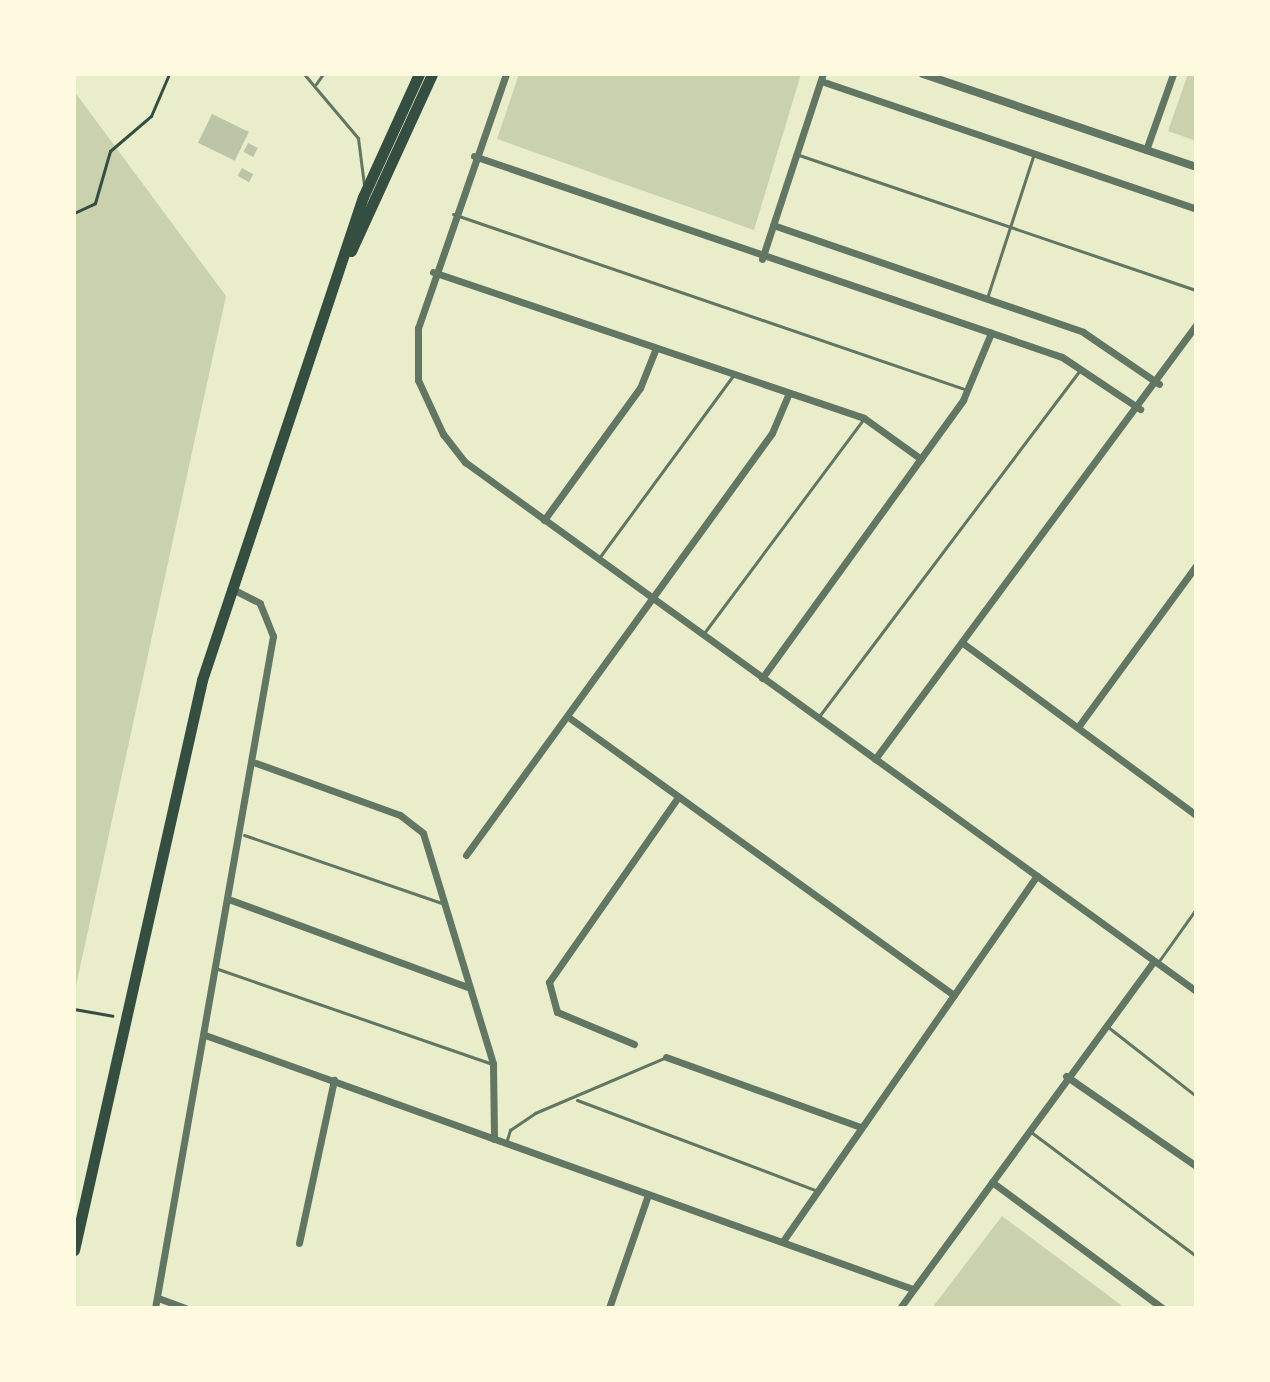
<!DOCTYPE html>
<html>
<head>
<meta charset="utf-8">
<style>
  body { margin:0 }
  #map { position:relative; width:1270px; height:1382px; overflow:hidden; background:#e9edc9; font-family:"Titillium Web",sans-serif }
  div>[style] { position:absolute }
  [style*='--x'] { left:calc(var(--x)*1px); top:calc(var(--y)*1px); width:calc(var(--w)*1px); rotate:calc(var(--a)*1deg) }
  .green>* { inset:0; background:#cad2ad }
  .building>* { inset:0; background:#bcc5a7; transform-origin:0 0 }
  .path>* { height:3px; margin:-1.5px; padding:0 1.5px; transform-origin:1.5px; border-radius:1.5px; background:#344e41 }
  .service>* { height:3px; margin:-1.5px; padding:0 1.5px; transform-origin:1.5px; border-radius:1.5px; background:#617663 }
  .minor>* { height:7px; margin:-3.5px; padding:0 3.5px; transform-origin:3.5px; border-radius:3.5px; background:#617663 }
  .tertiary>* { height:8px; margin:-4px; padding:0 4px; transform-origin:4px; border-radius:4px; background:#617663 }
  .trunk>* { height:11px; margin:-5.5px; padding:0 5.5px; transform-origin:5.5px; border-radius:5.5px; background:#344e41 }
  span { translate:-50% -50%; white-space:nowrap; text-align:center; line-height:1.15; -webkit-text-stroke:7px #fefae0; paint-order:stroke }
  .frame { position:absolute; inset:0; border:76px solid #fefae0; pointer-events:none }
</style>
</head>
<body>
<div id="map">
  <div class="green">
    <div style="clip-path:polygon(519px 74px,801px 74px,754px 230px,497px 139px)"></div>
    <div style="clip-path:polygon(1188px 74px,1196px 74px,1196px 141px,1168px 131px)"></div>
    <div style="clip-path:polygon(74px 91px,226px 296px,74px 995px)"></div>
    <div style="clip-path:polygon(1002px 1216px,1125px 1308px,932px 1308px)"></div>
  </div>
  <div class="building">
    <div style="left:212px;top:114px;width:41px;height:32px;rotate:26deg"></div>
    <div style="left:248px;top:143px;width:11px;height:10px;rotate:27deg"></div>
    <div style="left:242px;top:168px;width:13px;height:9px;rotate:29deg"></div>
  </div>
  <div class="path">
    <div style="--x:74;--y:213;--w:23;--a:-25"></div>
    <div style="--x:95;--y:203;--w:54;--a:-73.9"></div>
    <div style="--x:110;--y:151;--w:54;--a:-40.5"></div>
    <div style="--x:151;--y:116;--w:46;--a:-66.8"></div>
    <div style="--x:74;--y:1009;--w:39;--a:10"></div>
  </div>
  <div class="service">
    <div style="--x:304;--y:74;--w:84;--a:49.8"></div>
    <div style="--x:358;--y:138;--w:47;--a:82.7"></div>
    <div style="--x:316;--y:84;--w:12;--a:-55"></div>
    <div style="--x:796;--y:154;--w:422;--a:18.8"></div>
    <div style="--x:453;--y:214;--w:540;--a:18.9"></div>
    <div style="--x:987;--y:298;--w:152;--a:-72"></div>
    <div style="--x:599;--y:558;--w:228;--a:-53.7"></div>
    <div style="--x:704;--y:633;--w:268;--a:-53.3"></div>
    <div style="--x:820;--y:715;--w:432;--a:-53"></div>
    <div style="--x:244;--y:835;--w:212;--a:19"></div>
    <div style="--x:1159;--y:961;--w:64;--a:-54.6"></div>
    <div style="--x:218;--y:969;--w:288;--a:19.1"></div>
    <div style="--x:1108;--y:1027;--w:112;--a:38.1"></div>
    <div style="--x:577;--y:1100;--w:254;--a:20.7"></div>
    <div style="--x:1031;--y:1132;--w:206;--a:36.9"></div>
    <div style="--x:506;--y:1143;--w:14;--a:-73"></div>
    <div style="--x:510;--y:1130;--w:30;--a:-34"></div>
    <div style="--x:535;--y:1113;--w:140;--a:-23.1"></div>
  </div>
  <div class="minor">
    <div style="--x:506;--y:74;--w:269;--a:109.1"></div>
    <div style="--x:418;--y:328;--w:52;--a:90"></div>
    <div style="--x:418;--y:380;--w:60;--a:65.2"></div>
    <div style="--x:443;--y:434;--w:36;--a:52"></div>
    <div style="--x:465;--y:462;--w:902;--a:35.89"></div>
    <div style="--x:821;--y:81;--w:396;--a:18.8"></div>
    <div style="--x:1146;--y:150;--w:81;--a:-70.4"></div>
    <div style="--x:474;--y:156;--w:621;--a:18.87"></div>
    <div style="--x:1062;--y:357;--w:94;--a:33.7"></div>
    <div style="--x:773;--y:225;--w:328;--a:19"></div>
    <div style="--x:1083;--y:332;--w:92;--a:34.4"></div>
    <div style="--x:762;--y:259;--w:195;--a:-71.8"></div>
    <div style="--x:433;--y:272;--w:455;--a:18.7"></div>
    <div style="--x:864;--y:418;--w:70;--a:35.7"></div>
    <div style="--x:544;--y:520;--w:163;--a:-54"></div>
    <div style="--x:640;--y:388;--w:43;--a:-68.2"></div>
    <div style="--x:964;--y:644;--w:288;--a:36.4"></div>
    <div style="--x:762;--y:678;--w:343;--a:-54.1"></div>
    <div style="--x:963;--y:400;--w:73;--a:-67.3"></div>
    <div style="--x:571;--y:719;--w:472;--a:35.8"></div>
    <div style="--x:1078;--y:727;--w:200;--a:-53.8"></div>
    <div style="--x:875;--y:759;--w:540;--a:-53.51"></div>
    <div style="--x:256;--y:763;--w:153;--a:19.9"></div>
    <div style="--x:400;--y:815;--w:29;--a:38"></div>
    <div style="--x:423;--y:833;--w:241;--a:73.1"></div>
    <div style="--x:493;--y:1064;--w:75;--a:89.2"></div>
    <div style="--x:466;--y:855;--w:521;--a:-54.05"></div>
    <div style="--x:772;--y:433;--w:43;--a:-67"></div>
    <div style="--x:231;--y:900;--w:252;--a:20.2"></div>
    <div style="--x:205;--y:1035;--w:752;--a:19.74"></div>
    <div style="--x:634;--y:1044;--w:83;--a:-157.4"></div>
    <div style="--x:557;--y:1012;--w:31;--a:-105"></div>
    <div style="--x:549;--y:982;--w:226;--a:-55.1"></div>
    <div style="--x:666;--y:1057;--w:206;--a:19.8"></div>
    <div style="--x:1066;--y:1076;--w:158;--a:34.7"></div>
    <div style="--x:992;--y:1182;--w:212;--a:36.5"></div>
    <div style="--x:783;--y:1241;--w:445;--a:-55.2"></div>
    <div style="--x:299;--y:1243;--w:167;--a:-77.9"></div>
    <div style="--x:158;--y:1298;--w:29;--a:20"></div>
    <div style="--x:155;--y:1308;--w:682;--a:-80.04"></div>
    <div style="--x:273;--y:636;--w:35;--a:-112"></div>
    <div style="--x:260;--y:603;--w:33;--a:-153"></div>
    <div style="--x:609;--y:1308;--w:120;--a:-71"></div>
    <div style="--x:900;--y:1308;--w:430;--a:-53.8"></div>
  </div>
  <div class="tertiary">
    <div style="--x:923;--y:74;--w:288;--a:18.8"></div>
  </div>
  <div class="trunk">
    <div style="--x:351;--y:251;--w:195;--a:-65.4"></div>
    <div style="--x:74;--y:1250;--w:584;--a:-77.34"></div>
    <div style="--x:202;--y:680;--w:509;--a:-71.57"></div>
    <div style="--x:363;--y:197;--w:135;--a:-65.5"></div>
  </div>
  <div class="frame"></div>
</div>
</body>
</html>
